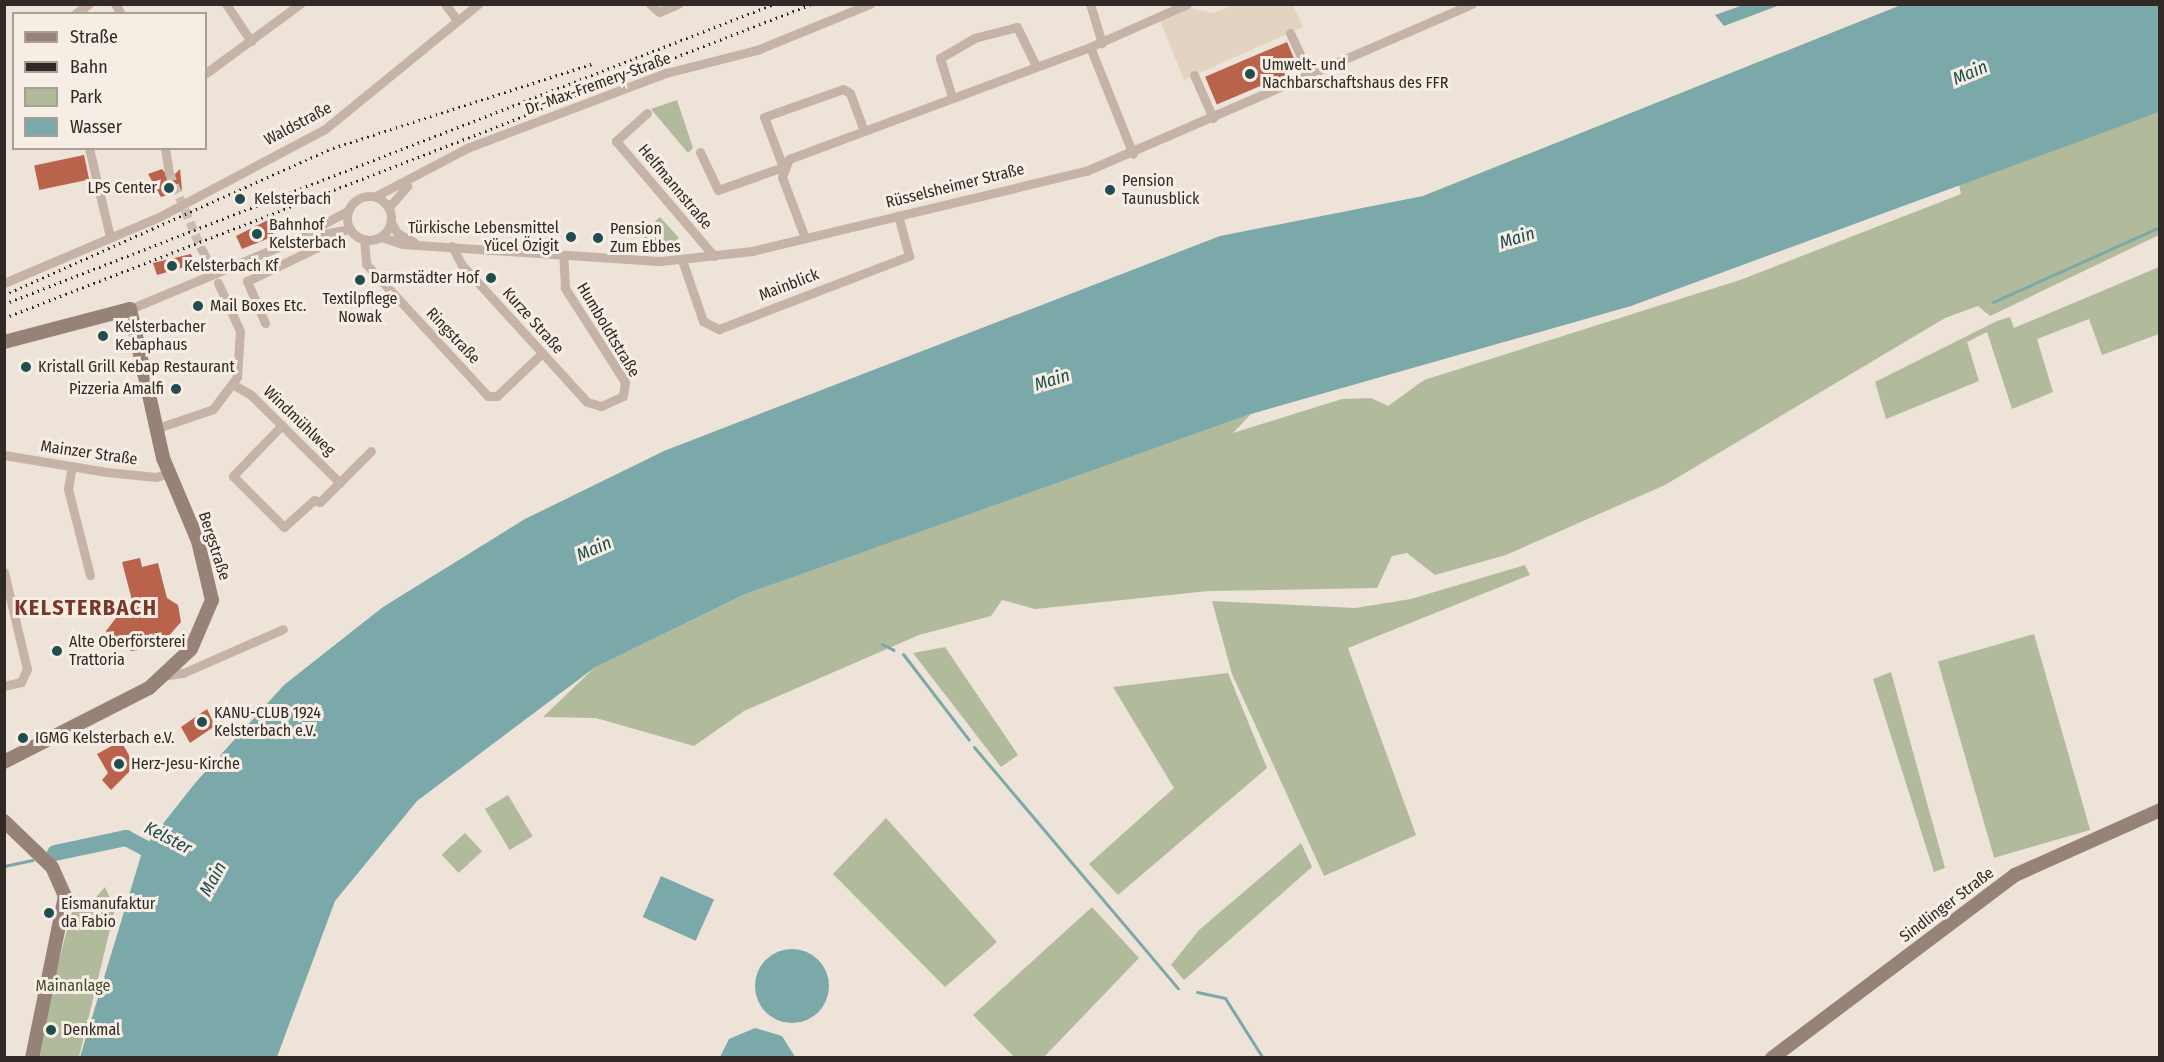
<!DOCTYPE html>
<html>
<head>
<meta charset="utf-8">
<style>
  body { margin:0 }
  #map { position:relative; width:2164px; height:1062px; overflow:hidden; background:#eee3d9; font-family:"Fira Sans Condensed",sans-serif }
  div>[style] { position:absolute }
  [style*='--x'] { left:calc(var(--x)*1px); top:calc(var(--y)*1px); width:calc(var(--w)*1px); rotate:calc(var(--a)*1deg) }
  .green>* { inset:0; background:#b1bb9b; transform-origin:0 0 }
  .plaza>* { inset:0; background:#e4d3c1 }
  .water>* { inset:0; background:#7ba8a8; transform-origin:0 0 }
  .round { border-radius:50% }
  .stream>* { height:3px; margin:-1.5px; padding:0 1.5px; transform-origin:1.5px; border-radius:1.5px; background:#7ba8a8 }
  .river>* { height:16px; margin:-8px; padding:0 8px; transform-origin:8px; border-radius:8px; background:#7ba8a8 }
  .building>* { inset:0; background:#b9624c; transform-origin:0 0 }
  .street-tunnel>* { height:9px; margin-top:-4.5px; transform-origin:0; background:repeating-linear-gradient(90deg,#c8beb5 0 9px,transparent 0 13.5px) }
  .street>* { height:9px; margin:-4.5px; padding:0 4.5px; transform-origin:4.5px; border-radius:4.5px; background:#c4b3a6 }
  .street>.ring { margin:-4.5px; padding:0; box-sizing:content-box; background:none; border:9px solid #c4b3a6; border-radius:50% }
  .secondary>* { height:14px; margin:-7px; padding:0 7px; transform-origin:7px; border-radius:7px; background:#978278 }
  .rail>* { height:3px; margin-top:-1.5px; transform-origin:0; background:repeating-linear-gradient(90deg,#312926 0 1.5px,transparent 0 6px) }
  .dots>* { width:16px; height:16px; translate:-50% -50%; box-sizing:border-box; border:3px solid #f6ede4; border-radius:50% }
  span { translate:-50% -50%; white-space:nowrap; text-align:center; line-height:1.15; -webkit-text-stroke:6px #f6ede4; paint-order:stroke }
  .poi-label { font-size:16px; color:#312926 }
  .left { translate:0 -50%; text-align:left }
  .right { translate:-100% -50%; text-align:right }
  .street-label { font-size:16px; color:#312926 }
  .park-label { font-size:16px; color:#424d2d }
  .water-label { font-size:18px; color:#204d4e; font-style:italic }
  .district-label { font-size:22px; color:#783828; font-weight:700; letter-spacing:1.5px }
  .frame { position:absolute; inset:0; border:6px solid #312926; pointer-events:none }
  .legend { position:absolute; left:12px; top:12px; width:195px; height:138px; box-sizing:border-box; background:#f6ede4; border:2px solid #a79f98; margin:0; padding:8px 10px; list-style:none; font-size:18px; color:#312926 }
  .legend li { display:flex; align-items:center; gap:12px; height:30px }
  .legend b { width:30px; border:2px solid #a79f98 }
</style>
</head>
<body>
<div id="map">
  <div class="green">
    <div style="clip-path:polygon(677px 100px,693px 148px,688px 153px,651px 109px)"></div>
    <div style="clip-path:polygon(2159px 112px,2159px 235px,1990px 316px,1978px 306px,1945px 318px,1665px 485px,1506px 555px,1435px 575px,1407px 553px,1392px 556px,1377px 588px,1209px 591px,1035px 609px,1002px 600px,991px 616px,919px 635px,744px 711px,694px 746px,596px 718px,543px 717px,594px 668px,743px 595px,1251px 414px,1233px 433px,1342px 399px,1371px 398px,1388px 406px,1424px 380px,1740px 280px,1961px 194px,1959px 185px,1991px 172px)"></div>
    <div style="clip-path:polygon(660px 217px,679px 238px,666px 250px,655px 250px,641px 234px)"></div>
    <div style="clip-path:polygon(2159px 267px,2159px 334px,2102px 355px,2089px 319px,2037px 339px,2053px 392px,2012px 409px,1987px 332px,1967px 342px,1979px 381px,1886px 419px,1875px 382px,1997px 321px,2010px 317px,2014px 328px)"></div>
    <div style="clip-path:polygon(1525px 565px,1530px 575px,1348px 648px,1416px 835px,1324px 876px,1232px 674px,1212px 601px,1355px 608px,1411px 599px)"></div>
    <div style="left:2034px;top:634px;width:204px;height:100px;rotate:74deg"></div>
    <div style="clip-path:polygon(945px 647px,1018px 755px,1001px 767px,913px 653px)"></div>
    <div style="clip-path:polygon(1891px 672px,1945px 868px,1934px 872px,1873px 679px)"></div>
    <div style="clip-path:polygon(1228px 673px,1267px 768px,1118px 895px,1089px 864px,1174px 788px,1113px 687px)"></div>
    <div style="left:508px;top:795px;width:48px;height:27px;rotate:59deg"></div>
    <div style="clip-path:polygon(886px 818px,997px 942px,945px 987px,833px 874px)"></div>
    <div style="left:465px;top:833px;width:25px;height:32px;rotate:47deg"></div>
    <div style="clip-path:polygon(1301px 843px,1312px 867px,1184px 980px,1171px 965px,1199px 930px)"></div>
    <div style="clip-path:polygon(105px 887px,115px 909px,79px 1057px,33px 1058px,72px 911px,91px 903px)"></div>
    <div style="clip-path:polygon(1092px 907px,1139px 958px,1044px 1057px,1014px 1057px,973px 1015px)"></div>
  </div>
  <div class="plaza">
    <div style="clip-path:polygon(1177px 5px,1213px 13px,1232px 5px,1293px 5px,1303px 27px,1184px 80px,1157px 13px)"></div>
  </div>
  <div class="water">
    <div style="clip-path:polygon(1746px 4px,1780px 4px,1780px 5px,1724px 26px,1715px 15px)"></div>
    <div style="clip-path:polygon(1901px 5px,2159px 5px,2159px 112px,1631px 306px,1251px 414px,743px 595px,594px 668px,417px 801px,335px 901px,277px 1057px,80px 1057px,143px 849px,196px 782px,284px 685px,383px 607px,525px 519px,664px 451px,1220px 236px,1423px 196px)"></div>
    <div style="left:661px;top:876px;width:58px;height:45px;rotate:24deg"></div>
    <div class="round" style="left:755px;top:949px;width:74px;height:74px"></div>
    <div style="clip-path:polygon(755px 1028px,782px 1036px,795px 1057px,720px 1057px,729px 1039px)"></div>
  </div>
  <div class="stream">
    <div style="--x:1993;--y:302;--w:183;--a:-24.2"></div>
    <div style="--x:882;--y:644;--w:13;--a:27"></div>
    <div style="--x:903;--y:654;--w:108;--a:52.5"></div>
    <div style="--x:974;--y:747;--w:316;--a:49.8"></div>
    <div style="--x:4;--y:866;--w:29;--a:-12"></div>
    <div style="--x:1197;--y:992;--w:29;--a:12"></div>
    <div style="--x:1225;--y:998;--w:71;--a:57.7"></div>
  </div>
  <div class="river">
    <div style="--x:55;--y:853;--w:73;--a:-11.9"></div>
    <div style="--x:126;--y:838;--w:43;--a:27.8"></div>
  </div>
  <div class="building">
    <div style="left:1287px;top:42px;width:30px;height:89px;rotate:67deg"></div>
    <div style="left:84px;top:155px;width:25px;height:51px;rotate:78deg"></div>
    <div style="clip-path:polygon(162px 169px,170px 179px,180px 169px,182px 190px,161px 197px,148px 174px)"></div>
    <div style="clip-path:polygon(268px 220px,274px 236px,242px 249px,236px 236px)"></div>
    <div style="clip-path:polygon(191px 254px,195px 264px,157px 275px,153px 263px)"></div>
    <div style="clip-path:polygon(140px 558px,142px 567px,158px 563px,167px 598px,178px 605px,181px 622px,166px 639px,157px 636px,147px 648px,132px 651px,108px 641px,106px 631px,122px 610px,134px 608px,122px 562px)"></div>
    <div style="clip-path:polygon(207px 709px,215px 726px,190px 743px,181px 727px)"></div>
    <div style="clip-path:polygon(121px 741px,135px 766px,111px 790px,102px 780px,108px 773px,97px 754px)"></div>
  </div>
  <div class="street-tunnel">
    <div style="--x:169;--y:172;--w:85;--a:67.1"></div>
  </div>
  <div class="street">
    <div style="--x:115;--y:4;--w:12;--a:59"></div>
    <div style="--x:226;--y:4;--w:45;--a:56"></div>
    <div style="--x:445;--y:4;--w:21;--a:53"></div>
    <div style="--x:650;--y:4;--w:12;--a:42"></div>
    <div style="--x:659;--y:12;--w:21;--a:-23"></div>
    <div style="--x:1090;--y:4;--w:41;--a:72.9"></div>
    <div style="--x:75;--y:14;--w:17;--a:-36"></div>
    <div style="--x:1290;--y:33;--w:38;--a:65"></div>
    <div style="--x:1090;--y:47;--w:106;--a:-23.9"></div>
    <div style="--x:206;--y:73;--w:117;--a:-36.3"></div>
    <div style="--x:1194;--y:75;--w:47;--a:66.2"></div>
    <div style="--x:952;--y:97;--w:41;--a:-107.1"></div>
    <div style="--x:940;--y:58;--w:39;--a:-30"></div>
    <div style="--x:974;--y:38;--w:44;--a:-14.3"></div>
    <div style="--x:1017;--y:27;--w:43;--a:64"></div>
    <div style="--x:647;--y:113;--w:42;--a:137.9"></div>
    <div style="--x:616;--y:141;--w:151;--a:49.6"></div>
    <div style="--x:89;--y:148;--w:91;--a:76.7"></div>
    <div style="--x:165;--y:148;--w:24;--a:81"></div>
    <div style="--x:700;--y:152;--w:42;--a:64.7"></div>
    <div style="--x:718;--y:190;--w:69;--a:-19.5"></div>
    <div style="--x:783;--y:167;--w:53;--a:-110.8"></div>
    <div style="--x:764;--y:117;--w:84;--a:-19.5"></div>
    <div style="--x:843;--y:89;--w:8;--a:30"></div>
    <div style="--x:850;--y:93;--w:40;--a:69.8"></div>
    <div class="ring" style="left:347px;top:196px;width:35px;height:35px"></div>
    <div style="--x:376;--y:196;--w:103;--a:-27.8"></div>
    <div style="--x:467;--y:148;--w:213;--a:-20.7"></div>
    <div style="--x:666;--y:73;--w:94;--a:-14.2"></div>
    <div style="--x:757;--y:50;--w:122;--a:-22.2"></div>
    <div style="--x:389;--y:207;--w:28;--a:-49"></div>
    <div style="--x:391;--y:222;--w:13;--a:61"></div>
    <div style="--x:397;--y:233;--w:19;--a:28"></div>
    <div style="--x:304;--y:234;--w:50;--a:-27.6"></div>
    <div style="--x:381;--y:237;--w:22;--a:18"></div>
    <div style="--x:402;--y:244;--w:260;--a:3.8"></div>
    <div style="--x:661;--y:261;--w:92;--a:-6.3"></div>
    <div style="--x:752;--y:251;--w:343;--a:-13.5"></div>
    <div style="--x:1086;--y:171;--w:420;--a:-23.4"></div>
    <div style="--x:805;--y:238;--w:65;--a:-110.7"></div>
    <div style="--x:782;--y:177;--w:19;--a:-69"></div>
    <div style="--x:789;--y:159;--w:321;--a:-20.4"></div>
    <div style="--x:1090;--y:47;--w:115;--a:68.1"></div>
    <div style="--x:364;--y:239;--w:25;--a:85"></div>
    <div style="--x:366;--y:264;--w:180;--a:47.3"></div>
    <div style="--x:488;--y:396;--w:9;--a:0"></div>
    <div style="--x:497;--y:396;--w:62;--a:-43.7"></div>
    <div style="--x:452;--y:246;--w:20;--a:63"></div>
    <div style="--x:461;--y:264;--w:187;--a:47.6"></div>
    <div style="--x:587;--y:402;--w:15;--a:16"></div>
    <div style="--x:601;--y:406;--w:24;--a:-24"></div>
    <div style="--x:623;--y:396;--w:14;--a:-82"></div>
    <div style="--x:625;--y:382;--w:112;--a:-122.6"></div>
    <div style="--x:565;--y:288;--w:33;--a:-93"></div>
    <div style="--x:202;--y:250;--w:13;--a:63"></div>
    <div style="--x:682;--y:260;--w:65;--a:71"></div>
    <div style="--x:703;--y:321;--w:18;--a:27"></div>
    <div style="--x:719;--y:329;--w:204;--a:-21"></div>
    <div style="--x:909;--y:256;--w:42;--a:-105"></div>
    <div style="--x:4;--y:283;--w:168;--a:-23.1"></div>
    <div style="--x:159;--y:217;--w:188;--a:-27.9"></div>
    <div style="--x:325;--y:129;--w:198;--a:-39.2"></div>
    <div style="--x:130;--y:309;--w:181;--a:-22.7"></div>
    <div style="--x:297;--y:239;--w:54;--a:-10.7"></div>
    <div style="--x:265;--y:323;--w:46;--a:-113.2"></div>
    <div style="--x:247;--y:281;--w:76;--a:-25.6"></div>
    <div style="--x:316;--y:248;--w:15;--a:-79"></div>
    <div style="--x:234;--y:385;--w:20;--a:30"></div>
    <div style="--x:251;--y:395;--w:125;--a:44.7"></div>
    <div style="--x:282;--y:425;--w:71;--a:133.9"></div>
    <div style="--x:233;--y:476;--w:72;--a:45"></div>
    <div style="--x:284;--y:527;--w:40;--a:-42"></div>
    <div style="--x:314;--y:500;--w:6;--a:18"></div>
    <div style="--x:320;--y:502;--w:72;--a:-45"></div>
    <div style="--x:155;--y:429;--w:61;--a:-19"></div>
    <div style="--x:213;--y:409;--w:40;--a:-53"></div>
    <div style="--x:237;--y:377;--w:46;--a:-86.3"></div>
    <div style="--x:240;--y:331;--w:53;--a:-114.6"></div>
    <div style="--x:4;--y:455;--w:104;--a:9.4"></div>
    <div style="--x:107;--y:472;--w:49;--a:5.8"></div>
    <div style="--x:156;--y:477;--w:14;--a:-17"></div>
    <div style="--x:72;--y:466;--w:23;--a:100"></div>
    <div style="--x:68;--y:489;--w:89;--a:75.7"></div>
    <div style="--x:4;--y:572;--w:100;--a:76.7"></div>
    <div style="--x:27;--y:669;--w:14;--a:115"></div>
    <div style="--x:21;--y:682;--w:17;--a:167"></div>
    <div style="--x:162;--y:676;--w:21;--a:-8"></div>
    <div style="--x:183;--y:673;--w:109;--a:-23.7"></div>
  </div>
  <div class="secondary">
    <div style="--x:4;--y:342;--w:130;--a:-14.7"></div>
    <div style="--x:130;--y:309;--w:153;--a:77.5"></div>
    <div style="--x:163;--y:458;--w:90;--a:67.1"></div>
    <div style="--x:198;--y:541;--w:61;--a:76.7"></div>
    <div style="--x:212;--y:600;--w:53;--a:113.2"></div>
    <div style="--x:191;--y:649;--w:57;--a:137.1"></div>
    <div style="--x:149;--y:688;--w:163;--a:153"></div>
    <div style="--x:4;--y:821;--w:66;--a:43.8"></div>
    <div style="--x:52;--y:867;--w:32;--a:66"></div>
    <div style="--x:65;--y:896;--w:165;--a:101.5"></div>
    <div style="--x:1772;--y:1058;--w:304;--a:-37"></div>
    <div style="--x:2015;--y:875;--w:159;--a:-24.1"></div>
  </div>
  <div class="rail">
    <div style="--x:4;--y:295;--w:360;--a:-24.1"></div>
    <div style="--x:333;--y:148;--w:275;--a:-18"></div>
    <div style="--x:4;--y:304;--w:826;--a:-21.29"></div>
    <div style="--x:4;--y:318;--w:867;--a:-21.24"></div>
  </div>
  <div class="dots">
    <div style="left:1250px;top:74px;background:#204d4e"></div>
    <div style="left:169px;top:188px;background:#204d4e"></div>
    <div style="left:1110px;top:190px;background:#204d4e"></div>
    <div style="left:240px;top:199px;background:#204d4e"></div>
    <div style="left:257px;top:234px;background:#204d4e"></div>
    <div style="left:571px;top:237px;background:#204d4e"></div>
    <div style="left:598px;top:238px;background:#204d4e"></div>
    <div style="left:172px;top:266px;background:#204d4e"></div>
    <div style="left:491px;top:278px;background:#204d4e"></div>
    <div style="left:360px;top:280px;background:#204d4e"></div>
    <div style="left:198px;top:306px;background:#204d4e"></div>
    <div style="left:103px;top:336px;background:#204d4e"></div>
    <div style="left:26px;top:367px;background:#204d4e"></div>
    <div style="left:176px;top:389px;background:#204d4e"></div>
    <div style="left:57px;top:651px;background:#204d4e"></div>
    <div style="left:202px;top:722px;background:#204d4e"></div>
    <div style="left:23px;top:738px;background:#204d4e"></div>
    <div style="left:119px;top:764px;background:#204d4e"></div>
    <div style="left:49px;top:913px;background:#204d4e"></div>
    <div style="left:51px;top:1030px;background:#204d4e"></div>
  </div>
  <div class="poi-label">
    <span class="left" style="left:1262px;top:74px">Umwelt- und<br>Nachbarschaftshaus des FFR</span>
    <span class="left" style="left:1122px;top:190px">Pension<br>Taunusblick</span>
    <span class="right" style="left:157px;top:188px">LPS Center</span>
    <span class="left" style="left:254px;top:199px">Kelsterbach</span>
    <span class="left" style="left:269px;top:234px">Bahnhof<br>Kelsterbach</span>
    <span class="right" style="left:559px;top:237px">Türkische Lebensmittel<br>Yücel Özigit</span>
    <span class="left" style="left:610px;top:238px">Pension<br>Zum Ebbes</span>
    <span class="left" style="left:184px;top:266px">Kelsterbach Kf</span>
    <span class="right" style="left:479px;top:278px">Darmstädter Hof</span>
    <span style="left:360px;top:308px">Textilpflege<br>Nowak</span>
    <span class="left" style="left:210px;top:306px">Mail Boxes Etc.</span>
    <span class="left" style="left:115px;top:336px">Kelsterbacher<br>Kebaphaus</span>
    <span class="left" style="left:38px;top:367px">Kristall Grill Kebap Restaurant</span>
    <span class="right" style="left:164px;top:389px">Pizzeria Amalfi</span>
    <span class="left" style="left:69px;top:651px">Alte Oberförsterei<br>Trattoria</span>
    <span class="left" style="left:214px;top:722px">KANU-CLUB 1924<br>Kelsterbach e.V.</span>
    <span class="left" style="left:35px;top:738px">IGMG Kelsterbach e.V.</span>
    <span class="left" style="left:131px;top:764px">Herz-Jesu-Kirche</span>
    <span class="left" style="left:61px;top:913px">Eismanufaktur<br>da Fabio</span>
    <span class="left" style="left:63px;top:1030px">Denkmal</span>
  </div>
  <div class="street-label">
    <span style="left:598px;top:84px;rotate:-20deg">Dr.-Max-Fremery-Straße</span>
    <span style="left:298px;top:124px;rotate:-28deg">Waldstraße</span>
    <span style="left:955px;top:186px;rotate:-14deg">Rüsselsheimer Straße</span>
    <span style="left:675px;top:187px;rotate:50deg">Helfmannstraße</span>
    <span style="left:789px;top:285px;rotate:-21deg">Mainblick</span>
    <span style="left:533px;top:321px;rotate:48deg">Kurze Straße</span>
    <span style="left:608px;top:330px;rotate:59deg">Humboldtstraße</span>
    <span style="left:453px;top:336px;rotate:47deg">Ringstraße</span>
    <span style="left:299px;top:421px;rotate:44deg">Windmühlweg</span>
    <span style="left:89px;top:453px;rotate:8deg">Mainzer Straße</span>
    <span style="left:214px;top:546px;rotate:72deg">Bergstraße</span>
    <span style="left:1947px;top:905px;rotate:-37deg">Sindlinger Straße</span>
  </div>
  <div class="park-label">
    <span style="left:73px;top:986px">Mainanlage</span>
  </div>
  <div class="water-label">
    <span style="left:1970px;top:73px;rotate:-23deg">Main</span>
    <span style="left:1517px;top:238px;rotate:-17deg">Main</span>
    <span style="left:1052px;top:380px;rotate:-17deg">Main</span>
    <span style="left:594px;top:549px;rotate:-24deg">Main</span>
    <span style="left:168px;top:838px;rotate:27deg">Kelster</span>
    <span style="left:213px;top:879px;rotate:-61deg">Main</span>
  </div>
  <div class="district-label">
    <span style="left:86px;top:608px">KELSTERBACH</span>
  </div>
  <div class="frame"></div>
  <ul class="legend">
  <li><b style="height:8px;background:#978278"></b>Straße</li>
  <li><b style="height:8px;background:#312926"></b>Bahn</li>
  <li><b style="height:16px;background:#b1bb9b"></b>Park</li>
  <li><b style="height:16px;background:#7ba8a8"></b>Wasser</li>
  </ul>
</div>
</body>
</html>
